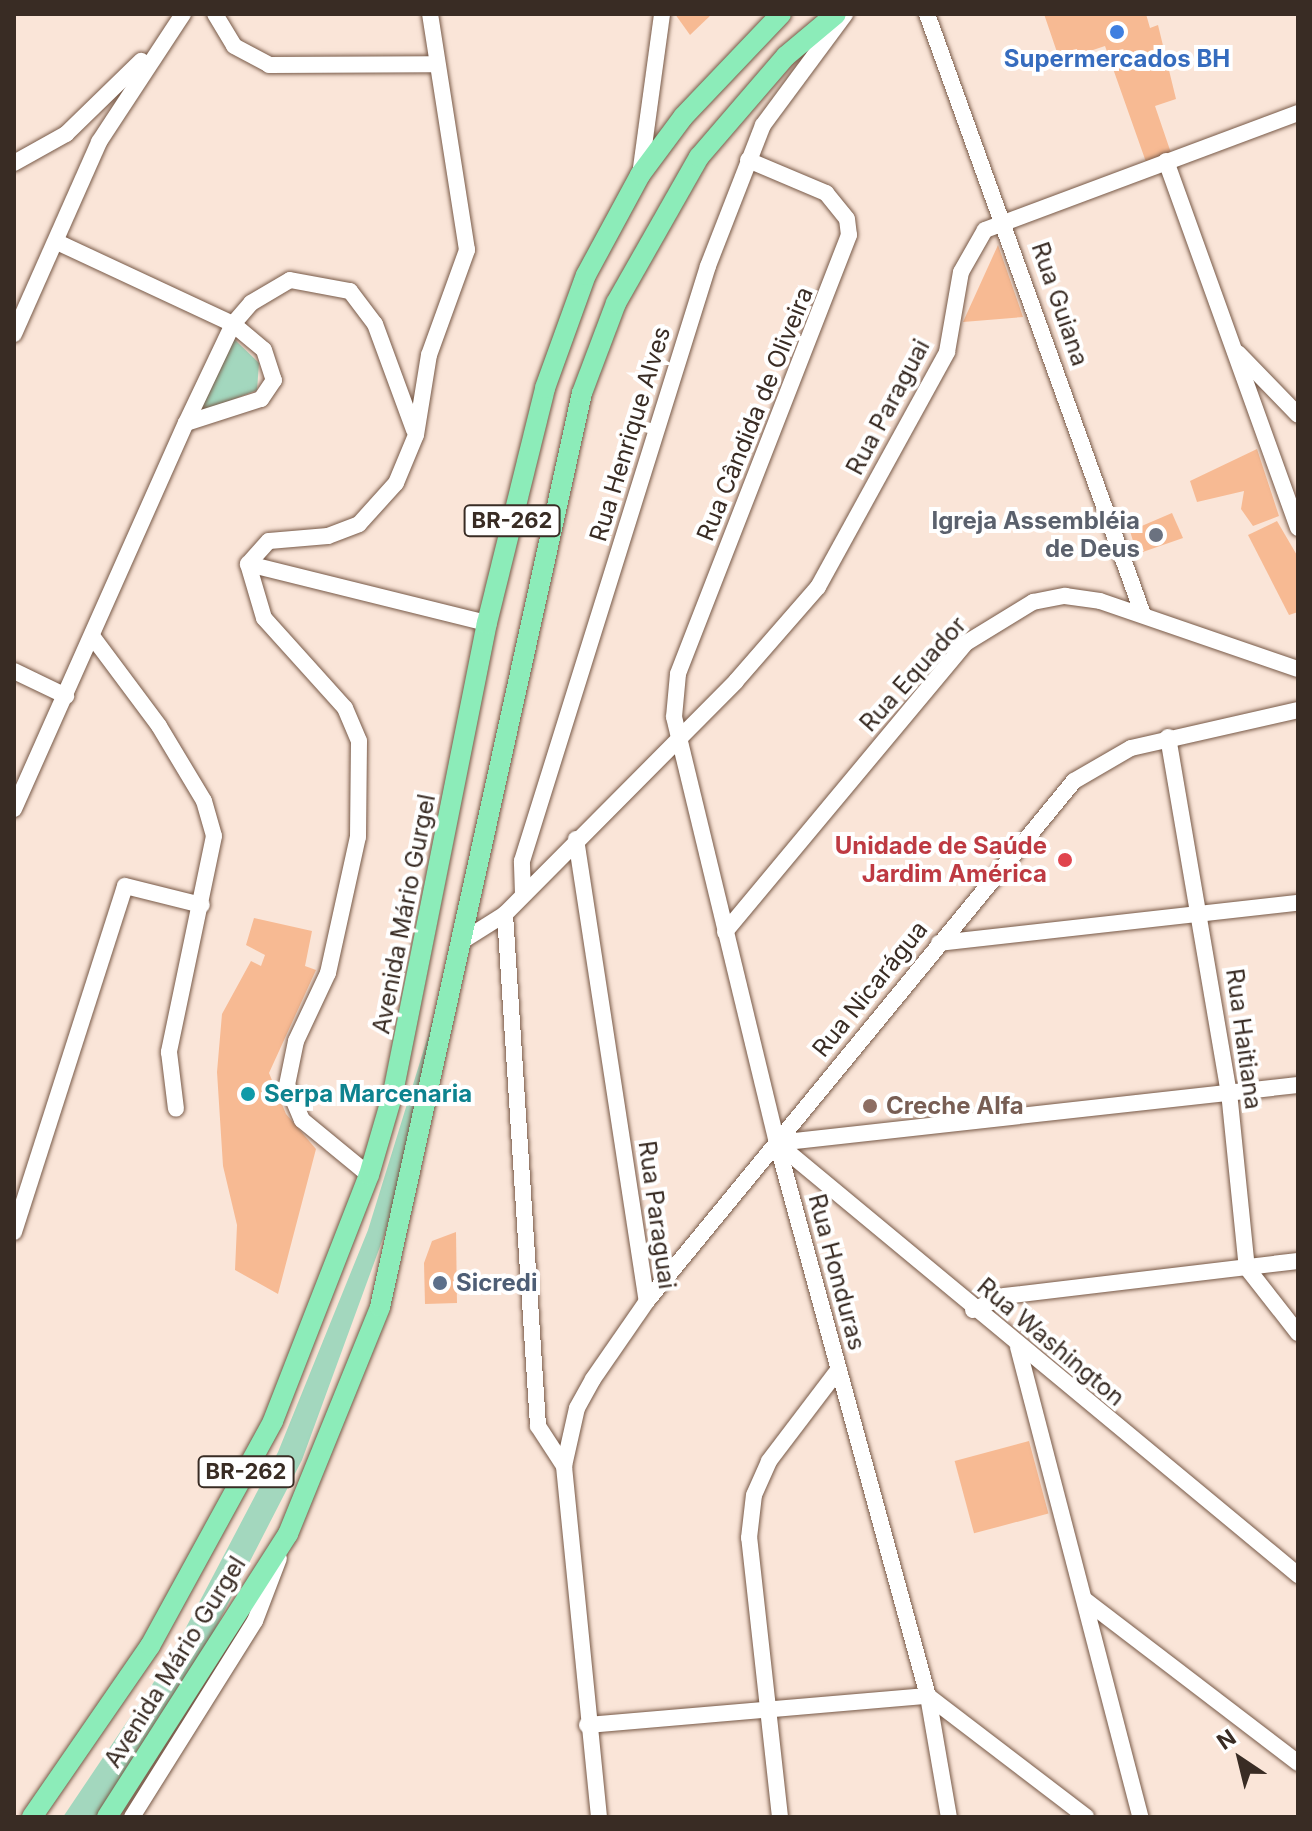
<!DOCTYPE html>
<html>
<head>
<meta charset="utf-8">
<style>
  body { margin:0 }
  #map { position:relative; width:1312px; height:1831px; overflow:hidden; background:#fae5d8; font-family:Inter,sans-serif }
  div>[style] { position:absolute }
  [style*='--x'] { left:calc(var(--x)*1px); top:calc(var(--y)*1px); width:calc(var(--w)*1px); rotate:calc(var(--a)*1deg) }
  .green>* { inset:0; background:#a3d7be }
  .building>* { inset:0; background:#f7ba93; transform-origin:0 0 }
  .roads { filter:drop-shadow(0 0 2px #775947) drop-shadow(0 0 2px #775947) }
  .minor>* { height:16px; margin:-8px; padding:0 8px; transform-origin:8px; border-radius:8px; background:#fff }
  .major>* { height:20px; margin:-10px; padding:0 10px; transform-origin:10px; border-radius:10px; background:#8cecb9 }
  .dots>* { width:22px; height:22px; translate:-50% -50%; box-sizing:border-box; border:4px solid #fff; border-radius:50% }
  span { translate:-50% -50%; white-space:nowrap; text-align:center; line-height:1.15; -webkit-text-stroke:8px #fff; paint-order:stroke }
  .shield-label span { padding:2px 6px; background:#fff; border:2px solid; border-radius:6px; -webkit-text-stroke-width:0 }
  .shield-label { font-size:22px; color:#392c24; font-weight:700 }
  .shop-label { font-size:24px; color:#366cbe; font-weight:700 }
  .street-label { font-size:24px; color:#392c24 }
  .worship-label { font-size:24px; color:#5b616d; font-weight:700 }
  .right { translate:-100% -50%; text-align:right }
  .health-label { font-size:24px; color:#be3a42; font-weight:700 }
  .culture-label { font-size:24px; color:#0d838f; font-weight:700 }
  .left { translate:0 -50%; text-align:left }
  .education-label { font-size:24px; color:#785e54; font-weight:700 }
  .service-label { font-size:24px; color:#4e5e75; font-weight:700 }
  .frame { position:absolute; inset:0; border:16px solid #392c24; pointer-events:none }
  .north { position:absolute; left:1200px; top:1719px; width:80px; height:80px; -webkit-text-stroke:6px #fff; paint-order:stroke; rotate:325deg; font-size:22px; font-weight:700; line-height:32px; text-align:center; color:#392c24 }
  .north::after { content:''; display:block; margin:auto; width:28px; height:36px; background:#392c24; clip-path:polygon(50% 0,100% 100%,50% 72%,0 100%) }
</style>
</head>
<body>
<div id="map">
  <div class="green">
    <div style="clip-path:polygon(234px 339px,259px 363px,257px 390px,198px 413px)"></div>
    <div style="clip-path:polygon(437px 1007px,448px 1009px,385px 1233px,302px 1460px,192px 1674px,99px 1817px,63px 1817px,170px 1658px,278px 1452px,368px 1230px)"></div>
  </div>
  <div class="building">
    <div style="clip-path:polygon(675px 14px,712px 14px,690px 35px)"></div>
    <div style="clip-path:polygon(1044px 14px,1146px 14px,1150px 28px,1158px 25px,1176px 99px,1155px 106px,1171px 153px,1146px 162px,1105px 46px,1060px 61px)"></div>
    <div style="clip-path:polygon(998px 245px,1023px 317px,963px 322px)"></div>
    <div style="clip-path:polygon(1257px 449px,1279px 516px,1253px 526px,1241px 509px,1244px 491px,1197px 502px,1190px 481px)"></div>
    <div style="clip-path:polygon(1172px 513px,1183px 538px,1137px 554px,1130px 531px)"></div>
    <div style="clip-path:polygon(1277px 521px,1298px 557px,1298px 612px,1289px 615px,1248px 535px)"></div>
    <div style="clip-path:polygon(254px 918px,312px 931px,305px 966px,316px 970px,269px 1073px,286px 1114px,316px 1149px,278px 1294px,235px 1270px,237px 1225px,223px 1166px,217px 1072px,222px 1014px,251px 961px,261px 966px,265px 955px,246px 945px)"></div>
    <div style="clip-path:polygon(456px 1232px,457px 1303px,425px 1304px,424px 1263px,432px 1241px)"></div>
    <div style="left:1029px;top:1441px;width:75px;height:77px;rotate:75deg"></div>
  </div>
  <div class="roads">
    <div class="minor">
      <div style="--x:215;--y:14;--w:37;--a:59"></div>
      <div style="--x:234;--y:46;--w:40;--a:28"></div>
      <div style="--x:269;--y:65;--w:165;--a:-0.3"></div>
      <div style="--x:927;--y:14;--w:635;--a:70.22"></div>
      <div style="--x:748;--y:160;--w:85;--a:22.9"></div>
      <div style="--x:826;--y:193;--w:33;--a:51"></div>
      <div style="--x:847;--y:219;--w:16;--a:83"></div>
      <div style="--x:849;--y:235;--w:471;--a:111.3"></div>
      <div style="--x:678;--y:674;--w:43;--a:95.3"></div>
      <div style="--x:674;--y:717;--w:438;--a:76.4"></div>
      <div style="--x:777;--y:1143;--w:573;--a:74.73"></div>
      <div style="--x:928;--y:1696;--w:123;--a:80.2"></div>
      <div style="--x:1166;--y:161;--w:390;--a:70.2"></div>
      <div style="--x:14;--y:163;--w:60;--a:-29.1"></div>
      <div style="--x:66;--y:134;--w:105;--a:-44.2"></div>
      <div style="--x:640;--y:175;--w:162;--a:-82.2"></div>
      <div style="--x:57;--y:242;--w:194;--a:25"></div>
      <div style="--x:233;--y:324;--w:40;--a:40"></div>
      <div style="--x:264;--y:350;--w:32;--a:72"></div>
      <div style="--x:274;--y:380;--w:23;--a:124"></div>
      <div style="--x:261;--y:399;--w:79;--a:162.3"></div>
      <div style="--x:14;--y:334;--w:210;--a:-66.1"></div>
      <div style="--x:99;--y:142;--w:153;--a:-56.7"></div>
      <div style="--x:1238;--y:353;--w:86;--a:45.9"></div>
      <div style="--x:248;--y:564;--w:246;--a:13.9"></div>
      <div style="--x:92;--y:636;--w:112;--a:53.3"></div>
      <div style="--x:159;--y:726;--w:87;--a:59"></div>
      <div style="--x:204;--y:801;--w:36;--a:74"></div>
      <div style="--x:214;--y:836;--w:221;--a:101.8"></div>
      <div style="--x:169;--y:1052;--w:57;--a:83"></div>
      <div style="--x:14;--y:671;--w:58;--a:25.7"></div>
      <div style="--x:1168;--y:737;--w:360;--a:80.3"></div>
      <div style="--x:1229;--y:1092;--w:177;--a:84.2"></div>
      <div style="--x:1247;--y:1268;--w:83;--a:51.9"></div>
      <div style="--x:14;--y:809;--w:423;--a:-66"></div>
      <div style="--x:186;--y:423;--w:110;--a:-64.6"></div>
      <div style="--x:233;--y:324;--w:28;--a:-49"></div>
      <div style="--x:251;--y:303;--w:45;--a:-30.5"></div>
      <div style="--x:290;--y:280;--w:61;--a:10.4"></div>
      <div style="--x:350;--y:291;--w:41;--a:52.9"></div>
      <div style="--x:375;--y:324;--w:113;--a:69.8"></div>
      <div style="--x:576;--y:839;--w:467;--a:81.3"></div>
      <div style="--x:523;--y:894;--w:33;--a:-92"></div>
      <div style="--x:522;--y:861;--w:623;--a:-72.64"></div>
      <div style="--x:708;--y:266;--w:151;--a:-68.7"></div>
      <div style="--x:763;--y:125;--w:138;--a:-53.5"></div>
      <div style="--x:505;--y:914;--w:328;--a:-45.2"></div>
      <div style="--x:736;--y:681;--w:125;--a:-48.9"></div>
      <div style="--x:818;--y:587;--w:268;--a:-61.2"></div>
      <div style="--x:947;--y:352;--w:81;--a:-80.1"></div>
      <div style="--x:961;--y:272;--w:48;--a:-60.3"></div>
      <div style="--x:985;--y:230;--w:334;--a:-20.5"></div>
      <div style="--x:725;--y:932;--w:376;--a:-50.2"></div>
      <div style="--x:966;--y:643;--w:79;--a:-31.5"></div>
      <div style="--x:1033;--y:602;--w:33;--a:-11"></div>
      <div style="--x:1065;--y:596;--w:35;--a:8"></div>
      <div style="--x:1100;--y:601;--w:209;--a:19"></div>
      <div style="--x:467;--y:938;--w:45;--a:-32.3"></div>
      <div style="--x:505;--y:914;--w:513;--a:86.31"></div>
      <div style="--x:538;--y:1426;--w:48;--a:57"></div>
      <div style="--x:939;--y:943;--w:361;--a:-6.4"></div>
      <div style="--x:777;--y:1143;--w:677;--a:39.66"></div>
      <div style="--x:777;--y:1143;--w:524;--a:-6.35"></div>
      <div style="--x:369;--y:1175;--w:87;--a:-140.6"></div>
      <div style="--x:302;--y:1120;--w:38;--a:-113"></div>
      <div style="--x:287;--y:1085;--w:45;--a:-78.4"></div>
      <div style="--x:296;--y:1041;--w:75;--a:-64.8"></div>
      <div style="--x:328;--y:973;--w:139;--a:-77.6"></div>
      <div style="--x:358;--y:837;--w:96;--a:-89.4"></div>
      <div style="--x:359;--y:741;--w:36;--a:-113"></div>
      <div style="--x:345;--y:708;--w:121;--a:-132"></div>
      <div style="--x:264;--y:618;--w:56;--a:-106.5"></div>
      <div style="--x:248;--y:564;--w:31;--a:-48"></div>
      <div style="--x:269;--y:541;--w:59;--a:-4.8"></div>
      <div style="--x:328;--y:536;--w:33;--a:-21"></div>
      <div style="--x:359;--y:524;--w:55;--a:-47.9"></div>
      <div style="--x:396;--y:483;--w:52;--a:-67.4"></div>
      <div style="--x:416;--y:435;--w:81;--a:-80.8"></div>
      <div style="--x:429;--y:355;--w:112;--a:-70.1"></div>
      <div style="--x:467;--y:250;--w:239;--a:-98.9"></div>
      <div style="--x:14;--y:1232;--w:363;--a:-72.2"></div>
      <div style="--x:125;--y:886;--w:79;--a:13.9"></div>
      <div style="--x:973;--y:1310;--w:34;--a:-24"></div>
      <div style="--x:1004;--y:1296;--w:296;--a:-6.8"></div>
      <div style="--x:1018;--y:1347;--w:486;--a:75.4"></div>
      <div style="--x:1085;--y:1600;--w:268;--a:37.4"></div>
      <div style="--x:587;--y:1725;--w:342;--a:-4.9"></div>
      <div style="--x:928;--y:1696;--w:199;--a:37.4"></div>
      <div style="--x:132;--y:1817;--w:231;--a:-57.9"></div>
      <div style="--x:255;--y:1621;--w:67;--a:-69.1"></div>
      <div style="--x:599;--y:1817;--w:353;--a:-95.7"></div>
      <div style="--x:564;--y:1466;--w:59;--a:-77.4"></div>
      <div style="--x:577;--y:1408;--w:33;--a:-61"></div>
      <div style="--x:593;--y:1379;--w:95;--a:-55.3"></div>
      <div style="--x:647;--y:1301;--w:673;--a:-50.61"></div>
      <div style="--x:1074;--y:781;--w:66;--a:-30.1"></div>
      <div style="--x:1131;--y:748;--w:171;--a:-12.8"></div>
      <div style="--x:780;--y:1817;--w:281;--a:-96.3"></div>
      <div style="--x:749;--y:1538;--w:43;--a:-83.4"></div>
      <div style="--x:754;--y:1495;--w:37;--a:-66"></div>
      <div style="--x:769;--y:1461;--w:114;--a:-52.8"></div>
    </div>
    <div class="major">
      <div style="--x:32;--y:1817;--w:208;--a:-55.4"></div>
      <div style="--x:150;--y:1646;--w:256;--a:-61.3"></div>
      <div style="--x:273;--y:1421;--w:264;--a:-68.7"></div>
      <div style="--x:369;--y:1175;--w:85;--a:-73.7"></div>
      <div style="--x:393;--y:1093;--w:479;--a:-78.7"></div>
      <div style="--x:487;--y:623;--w:242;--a:-76.1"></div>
      <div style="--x:545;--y:388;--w:120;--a:-70.1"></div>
      <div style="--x:586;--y:275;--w:114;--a:-61.6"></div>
      <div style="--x:640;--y:175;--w:72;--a:-53.4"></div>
      <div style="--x:683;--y:117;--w:142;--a:-46.4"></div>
      <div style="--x:107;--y:1817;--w:336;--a:-57.4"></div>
      <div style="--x:288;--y:1534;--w:245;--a:-67.9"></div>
      <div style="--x:380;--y:1307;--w:936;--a:-77.54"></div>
      <div style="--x:582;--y:393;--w:96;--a:-69.3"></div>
      <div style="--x:616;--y:303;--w:168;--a:-60.4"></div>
      <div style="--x:699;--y:157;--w:133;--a:-49.3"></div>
      <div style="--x:786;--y:56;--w:65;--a:-40"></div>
    </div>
  </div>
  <div class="dots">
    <div style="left:1117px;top:32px;background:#3f7fe0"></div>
    <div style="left:1156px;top:535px;background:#6b7280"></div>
    <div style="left:1065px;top:860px;background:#e0444e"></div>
    <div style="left:248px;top:1094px;background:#0f9aa8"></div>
    <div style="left:870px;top:1106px;background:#8d6e63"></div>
    <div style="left:440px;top:1283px;background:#5c6f8a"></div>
  </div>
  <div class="shield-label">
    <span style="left:512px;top:521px">BR-262</span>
    <span style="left:246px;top:1472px">BR-262</span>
  </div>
  <div class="shop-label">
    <span style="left:1117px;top:59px">Supermercados BH</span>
  </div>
  <div class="street-label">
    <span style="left:1060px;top:304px;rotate:71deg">Rua Guiana</span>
    <span style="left:888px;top:407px;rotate:-62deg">Rua Paraguai</span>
    <span style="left:755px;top:414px;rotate:-68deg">Rua Cândida de Oliveira</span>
    <span style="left:630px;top:434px;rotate:-73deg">Rua Henrique Alves</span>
    <span style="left:913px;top:674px;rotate:-48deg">Rua Equador</span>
    <span style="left:404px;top:914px;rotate:-79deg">Avenida Mário Gurgel</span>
    <span style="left:870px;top:989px;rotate:-51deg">Rua Nicarágua</span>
    <span style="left:1244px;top:1039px;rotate:82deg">Rua Haitiana</span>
    <span style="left:657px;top:1215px;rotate:82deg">Rua Paraguai</span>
    <span style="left:837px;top:1272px;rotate:75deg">Rua Honduras</span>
    <span style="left:1051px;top:1342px;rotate:40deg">Rua Washington</span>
    <span style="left:175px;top:1662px;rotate:-58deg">Avenida Mário Gurgel</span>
  </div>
  <div class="worship-label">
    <span class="right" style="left:1140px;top:535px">Igreja Assembléia<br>de Deus</span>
  </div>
  <div class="health-label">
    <span class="right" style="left:1047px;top:860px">Unidade de Saúde<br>Jardim América</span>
  </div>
  <div class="culture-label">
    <span class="left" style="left:264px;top:1094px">Serpa Marcenaria</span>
  </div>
  <div class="education-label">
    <span class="left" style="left:886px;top:1106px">Creche Alfa</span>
  </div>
  <div class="service-label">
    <span class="left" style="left:456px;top:1283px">Sicredi</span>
  </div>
  <div class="frame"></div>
  <div class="north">N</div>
</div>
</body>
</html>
